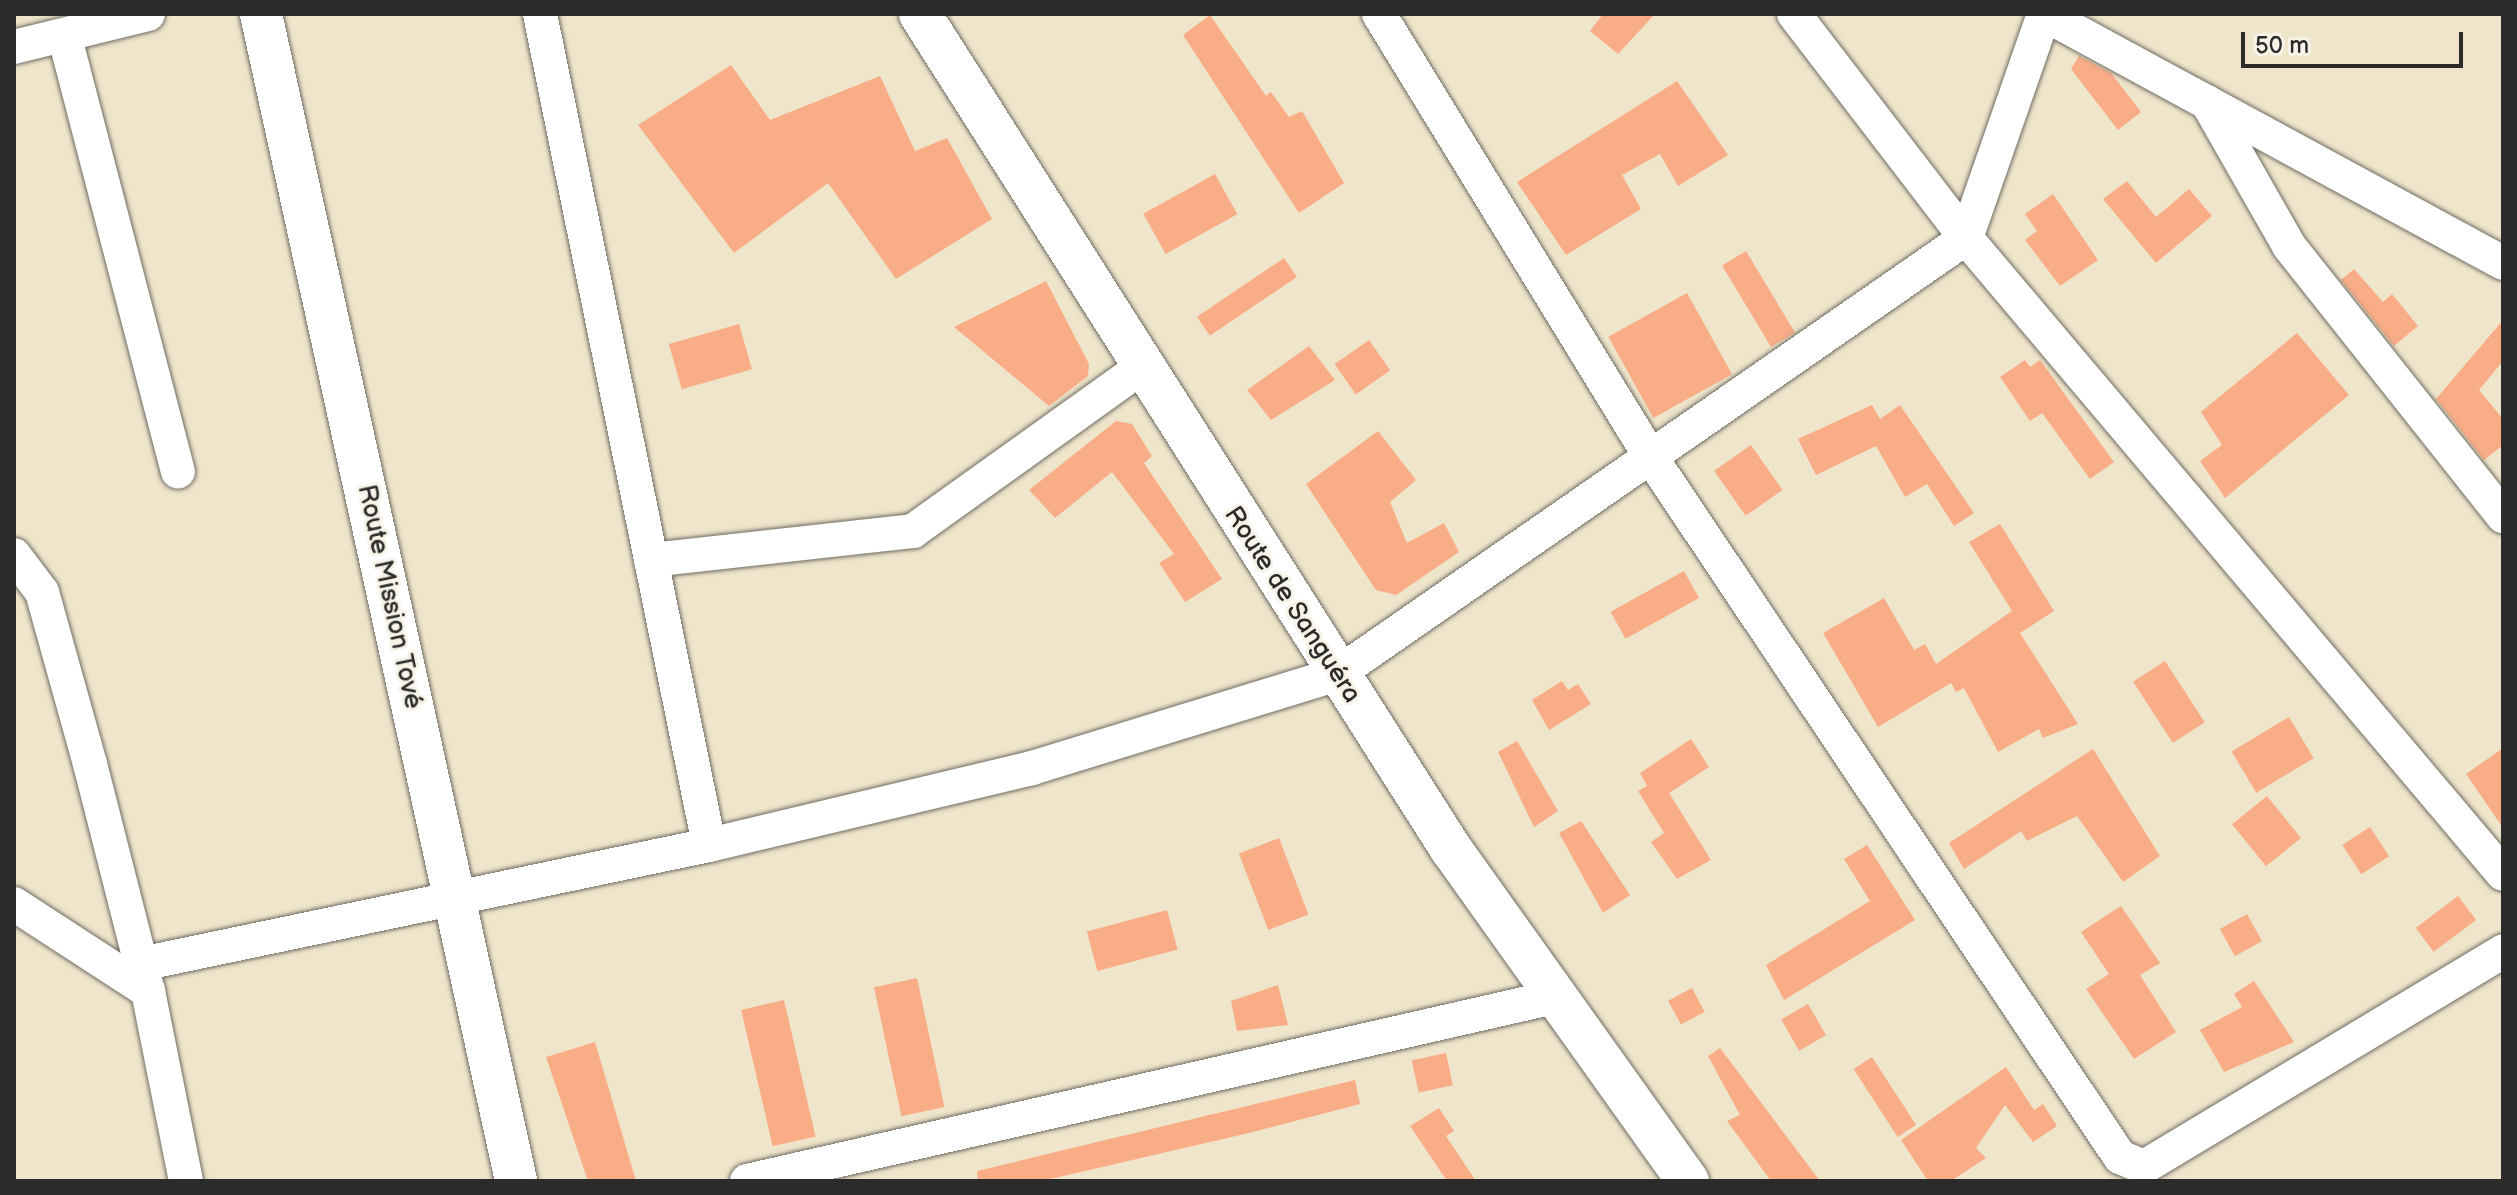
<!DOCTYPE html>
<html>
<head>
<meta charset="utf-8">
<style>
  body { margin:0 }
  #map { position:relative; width:2517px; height:1195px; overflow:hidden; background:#efe5cb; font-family:"Balsamiq Sans",sans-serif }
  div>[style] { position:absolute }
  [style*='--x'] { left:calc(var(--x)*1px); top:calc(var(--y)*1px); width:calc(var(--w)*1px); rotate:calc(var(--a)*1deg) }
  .building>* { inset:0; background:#f9ad87; transform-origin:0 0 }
  .roads { filter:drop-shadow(0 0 2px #706c63) drop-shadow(0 0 2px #706c63) }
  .minor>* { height:34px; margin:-17px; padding:0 17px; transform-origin:17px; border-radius:17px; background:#fff }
  .tertiary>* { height:42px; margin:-21px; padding:0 21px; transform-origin:21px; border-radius:21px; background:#fff }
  span { translate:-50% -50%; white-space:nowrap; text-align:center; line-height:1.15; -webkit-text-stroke:6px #f7f3e8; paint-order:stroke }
  .street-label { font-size:26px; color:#2b2b2b }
  .frame { position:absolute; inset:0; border:16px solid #2b2b2b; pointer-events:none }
  .scale { position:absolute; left:2241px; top:32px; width:222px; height:36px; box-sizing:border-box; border:4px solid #2b2b2b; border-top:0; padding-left:10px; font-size:24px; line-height:28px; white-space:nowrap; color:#2b2b2b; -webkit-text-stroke:6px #f7f3e8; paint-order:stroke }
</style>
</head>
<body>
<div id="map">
  <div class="building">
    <div style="clip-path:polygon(1603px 14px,1655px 14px,1618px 54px,1590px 31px)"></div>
    <div style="clip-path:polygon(1210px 15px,1266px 96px,1271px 92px,1289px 117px,1302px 111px,1344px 183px,1299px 213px,1183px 35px)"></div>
    <div style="clip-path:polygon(2079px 56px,2111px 73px,2141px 112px,2118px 130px,2071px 69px)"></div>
    <div style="clip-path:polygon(731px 65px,770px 120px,880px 76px,915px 151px,947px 138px,992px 219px,896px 279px,828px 183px,734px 253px,638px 125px)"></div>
    <div style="clip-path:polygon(1677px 81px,1728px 155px,1678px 186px,1660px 154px,1622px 175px,1641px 209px,1566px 255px,1517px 182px)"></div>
    <div style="left:1215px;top:174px;width:46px;height:82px;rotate:61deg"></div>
    <div style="clip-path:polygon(2127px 181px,2156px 217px,2189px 189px,2212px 216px,2156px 263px,2103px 199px)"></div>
    <div style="clip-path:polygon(2053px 194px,2098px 260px,2060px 286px,2025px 240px,2037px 231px,2025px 214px)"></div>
    <div style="left:1746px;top:251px;width:95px;height:28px;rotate:59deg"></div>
    <div style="left:1284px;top:258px;width:23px;height:105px;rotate:56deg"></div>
    <div style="clip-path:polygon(2354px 269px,2383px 302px,2392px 294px,2418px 326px,2394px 346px,2341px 280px)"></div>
    <div style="clip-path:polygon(1046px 281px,1089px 364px,1088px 376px,1049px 406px,954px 327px)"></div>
    <div style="left:1687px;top:293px;width:93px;height:90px;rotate:61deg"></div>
    <div style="clip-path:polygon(2503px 320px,2503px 361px,2479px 390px,2503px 419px,2503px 445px,2484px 460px,2436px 399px)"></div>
    <div style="left:739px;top:324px;width:47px;height:73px;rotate:74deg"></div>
    <div style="clip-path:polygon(2297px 333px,2349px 395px,2225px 498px,2200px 461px,2222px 445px,2201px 412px)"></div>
    <div style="left:1369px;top:340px;width:37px;height:42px;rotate:55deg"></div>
    <div style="clip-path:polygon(1309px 346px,1335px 380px,1271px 420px,1247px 390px)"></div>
    <div style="clip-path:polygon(2025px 360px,2030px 367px,2040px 360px,2114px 462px,2090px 479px,2042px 413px,2030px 421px,2000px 377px)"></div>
    <div style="clip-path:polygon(1872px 405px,1880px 419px,1900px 405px,1974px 513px,1954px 526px,1927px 484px,1905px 497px,1876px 446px,1816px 475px,1798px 439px)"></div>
    <div style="clip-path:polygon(1116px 421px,1132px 424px,1152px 456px,1144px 463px,1222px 579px,1185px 602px,1159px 563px,1174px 554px,1112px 472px,1055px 518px,1029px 490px)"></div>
    <div style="clip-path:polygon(1378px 431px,1416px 480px,1390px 502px,1407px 543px,1444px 523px,1459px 552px,1396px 595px,1376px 590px,1306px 484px)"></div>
    <div style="left:1751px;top:445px;width:55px;height:45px;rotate:55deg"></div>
    <div style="clip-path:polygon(2000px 524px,2054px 611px,2020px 633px,2078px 724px,2043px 738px,2039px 729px,1998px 752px,1964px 688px,1956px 692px,1951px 683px,1878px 727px,1823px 633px,1884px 598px,1914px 650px,1925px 644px,1936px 664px,2012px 611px,1969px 542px)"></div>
    <div style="left:1684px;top:571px;width:31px;height:84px;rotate:61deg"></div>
    <div style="left:2165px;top:661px;width:73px;height:38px;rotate:57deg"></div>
    <div style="clip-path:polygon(1562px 681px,1568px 690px,1578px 684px,1591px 704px,1549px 730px,1532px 700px)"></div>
    <div style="left:2289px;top:717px;width:48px;height:67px;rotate:59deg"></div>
    <div style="clip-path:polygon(1691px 739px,1709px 767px,1669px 793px,1711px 860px,1677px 879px,1651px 842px,1664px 833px,1638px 791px,1647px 786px,1640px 773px)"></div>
    <div style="clip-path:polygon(1517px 741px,1558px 811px,1534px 827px,1498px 752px)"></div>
    <div style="clip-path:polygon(2503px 748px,2503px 828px,2466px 774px)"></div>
    <div style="clip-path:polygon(2093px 749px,2160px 856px,2123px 882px,2077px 816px,2027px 841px,2021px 831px,1964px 869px,1949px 843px)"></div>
    <div style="left:2267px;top:796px;width:54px;height:45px;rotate:51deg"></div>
    <div style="clip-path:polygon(1581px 821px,1630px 895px,1603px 913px,1559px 833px)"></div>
    <div style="left:2370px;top:827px;width:35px;height:33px;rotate:57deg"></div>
    <div style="left:1279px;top:838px;width:82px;height:43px;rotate:69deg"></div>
    <div style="clip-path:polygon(1867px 845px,1915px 920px,1784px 1000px,1766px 965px,1870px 901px,1844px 859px)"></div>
    <div style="left:2458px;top:896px;width:30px;height:53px;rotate:53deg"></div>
    <div style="clip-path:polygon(2121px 906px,2160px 963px,2140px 975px,2176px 1032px,2134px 1059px,2086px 989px,2109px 974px,2081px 932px)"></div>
    <div style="left:1167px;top:910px;width:41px;height:83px;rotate:75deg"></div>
    <div style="left:2247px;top:914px;width:31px;height:31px;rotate:61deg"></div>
    <div style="left:917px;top:978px;width:132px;height:44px;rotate:78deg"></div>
    <div style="clip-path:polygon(2254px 981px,2294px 1042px,2224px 1072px,2200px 1030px,2242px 1007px,2234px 994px)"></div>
    <div style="clip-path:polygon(1278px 985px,1288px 1025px,1237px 1031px,1231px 1001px)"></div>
    <div style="left:1692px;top:988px;width:27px;height:27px;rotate:62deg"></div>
    <div style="left:784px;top:1000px;width:140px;height:44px;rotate:77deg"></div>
    <div style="left:1808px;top:1004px;width:36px;height:31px;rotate:60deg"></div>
    <div style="clip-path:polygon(595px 1042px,636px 1181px,588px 1181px,546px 1057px)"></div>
    <div style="clip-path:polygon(1720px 1048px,1820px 1181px,1771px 1181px,1727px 1121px,1740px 1115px,1708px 1056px)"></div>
    <div style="left:1446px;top:1053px;width:33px;height:35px;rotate:78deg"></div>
    <div style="left:1872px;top:1057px;width:81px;height:22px;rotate:57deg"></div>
    <div style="clip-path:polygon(2006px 1067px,2034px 1110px,2043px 1104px,2057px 1126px,2033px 1142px,2005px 1105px,1976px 1148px,1986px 1158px,1951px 1181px,1928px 1181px,1901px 1140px)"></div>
    <div style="clip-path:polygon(1355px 1080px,1360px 1104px,1253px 1132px,1042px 1181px,978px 1181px,977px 1171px)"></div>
    <div style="clip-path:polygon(1439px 1108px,1454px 1131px,1446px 1136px,1476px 1181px,1447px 1181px,1410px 1126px)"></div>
  </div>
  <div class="roads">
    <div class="minor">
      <div style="--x:540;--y:14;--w:848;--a:78.5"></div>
      <div style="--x:1379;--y:14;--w:518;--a:58.49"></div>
      <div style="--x:1650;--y:456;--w:844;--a:56.16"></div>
      <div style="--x:2120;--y:1157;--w:26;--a:23"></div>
      <div style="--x:2144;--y:1167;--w:419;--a:-31"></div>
      <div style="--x:1794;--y:14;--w:282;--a:52.5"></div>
      <div style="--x:1966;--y:238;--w:832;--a:49.82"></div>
      <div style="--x:2044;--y:14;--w:522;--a:28.48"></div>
      <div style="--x:65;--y:38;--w:448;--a:75.4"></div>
      <div style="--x:14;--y:47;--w:138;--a:-13.8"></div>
      <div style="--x:2207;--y:102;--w:166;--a:60.3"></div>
      <div style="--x:2289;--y:246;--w:345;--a:51.6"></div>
      <div style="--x:14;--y:555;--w:46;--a:52.9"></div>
      <div style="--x:42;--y:592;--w:179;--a:74.4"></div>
      <div style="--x:90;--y:764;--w:234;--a:75.7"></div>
      <div style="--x:148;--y:991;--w:194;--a:78.7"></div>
      <div style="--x:651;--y:560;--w:264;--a:-6.3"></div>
      <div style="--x:913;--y:531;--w:278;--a:-35.6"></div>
      <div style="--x:14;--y:904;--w:160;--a:33"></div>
      <div style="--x:141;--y:964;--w:580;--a:-11.83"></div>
      <div style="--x:709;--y:845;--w:332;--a:-13.4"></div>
      <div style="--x:1032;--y:768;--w:319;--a:-17.1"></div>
      <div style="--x:1337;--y:674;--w:765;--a:-34.73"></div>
      <div style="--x:1966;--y:238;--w:237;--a:-70.8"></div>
      <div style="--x:747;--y:1181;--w:828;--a:-12.84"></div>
    </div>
    <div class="tertiary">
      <div style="--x:261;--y:14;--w:1195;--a:77.67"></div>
      <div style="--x:920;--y:14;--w:990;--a:57.55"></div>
      <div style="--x:1451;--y:849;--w:408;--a:54.5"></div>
    </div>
  </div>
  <div class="street-label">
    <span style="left:389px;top:597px;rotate:78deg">Route Mission Tové</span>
    <span style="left:1292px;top:605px;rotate:57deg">Route de Sanguéra</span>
  </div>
  <div class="frame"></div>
  <div class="scale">50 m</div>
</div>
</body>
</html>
